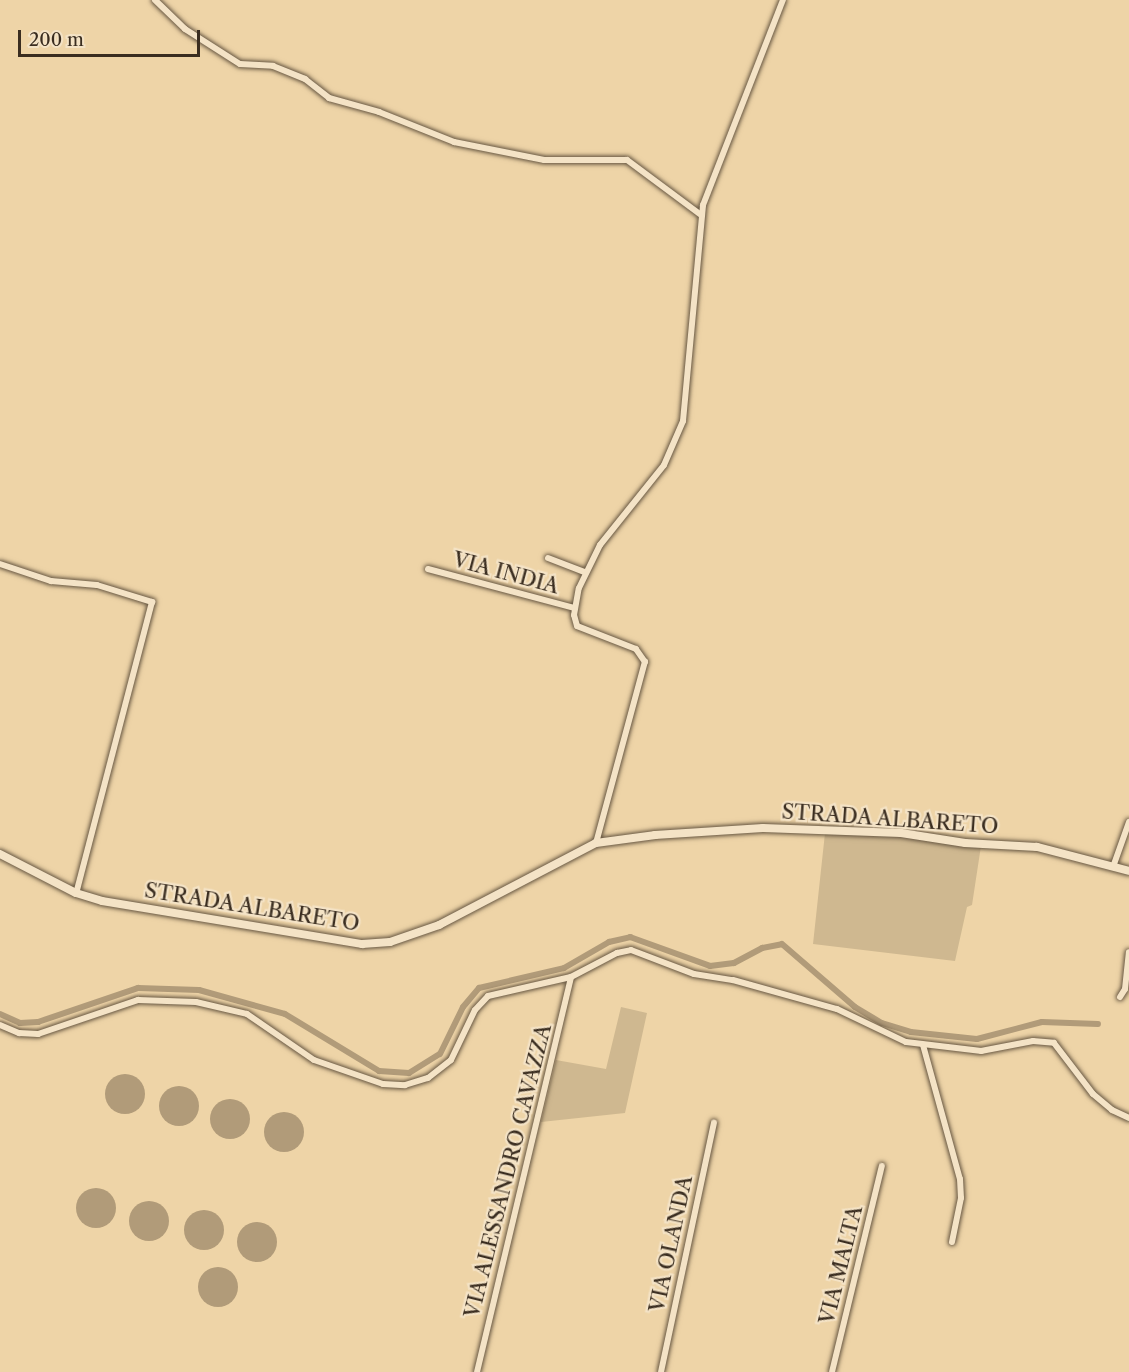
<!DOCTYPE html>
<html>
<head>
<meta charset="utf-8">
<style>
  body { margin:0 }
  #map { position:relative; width:1129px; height:1372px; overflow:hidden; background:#eed4a7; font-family:"Libre Caslon Text",serif }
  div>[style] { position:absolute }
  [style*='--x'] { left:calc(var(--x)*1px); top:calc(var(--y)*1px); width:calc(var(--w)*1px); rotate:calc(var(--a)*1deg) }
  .green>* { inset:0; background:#cfb890 }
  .water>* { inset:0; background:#b19b79 }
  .round { border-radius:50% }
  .canal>* { height:6px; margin:-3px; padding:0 3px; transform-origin:3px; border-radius:3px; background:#b19b79 }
  .roads { filter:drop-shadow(0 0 2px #675742) drop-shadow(0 0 2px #675742) }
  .minor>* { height:6px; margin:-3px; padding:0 3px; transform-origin:3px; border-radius:3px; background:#f4e3c6 }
  .tertiary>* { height:8px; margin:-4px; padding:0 4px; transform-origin:4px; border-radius:4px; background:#f4e3c6 }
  span { translate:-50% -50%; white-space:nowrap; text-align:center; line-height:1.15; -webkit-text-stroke:4.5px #f4e3c6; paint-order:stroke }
  .street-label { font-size:21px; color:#3a2d20 }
  .scale { position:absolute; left:18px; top:30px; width:182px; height:27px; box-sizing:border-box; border:3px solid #3a2d20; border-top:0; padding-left:8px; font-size:18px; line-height:21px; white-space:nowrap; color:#3a2d20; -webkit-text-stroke:4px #f4e3c6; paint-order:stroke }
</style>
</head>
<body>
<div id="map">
  <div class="green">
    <div style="clip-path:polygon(825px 833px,904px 836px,981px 846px,972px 905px,967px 907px,955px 961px,813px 944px)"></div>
    <div style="clip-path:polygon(621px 1007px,647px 1013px,625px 1113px,541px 1122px,556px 1060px,606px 1069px)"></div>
  </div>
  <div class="water">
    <div class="round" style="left:105px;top:1074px;width:40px;height:40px"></div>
    <div class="round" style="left:159px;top:1086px;width:40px;height:40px"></div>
    <div class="round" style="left:210px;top:1099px;width:40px;height:40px"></div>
    <div class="round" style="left:264px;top:1112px;width:40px;height:40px"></div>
    <div class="round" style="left:76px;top:1188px;width:40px;height:40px"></div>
    <div class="round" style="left:129px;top:1201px;width:40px;height:40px"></div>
    <div class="round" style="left:184px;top:1210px;width:40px;height:40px"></div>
    <div class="round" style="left:237px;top:1222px;width:40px;height:40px"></div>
    <div class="round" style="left:198px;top:1267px;width:40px;height:40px"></div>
  </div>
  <div class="canal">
    <div style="--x:0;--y:1014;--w:22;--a:24"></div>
    <div style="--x:20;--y:1023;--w:18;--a:-3"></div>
    <div style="--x:38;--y:1022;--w:106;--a:-18.8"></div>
    <div style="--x:138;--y:988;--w:61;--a:1.9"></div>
    <div style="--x:199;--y:990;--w:89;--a:15.6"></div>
    <div style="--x:285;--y:1014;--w:110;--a:31.2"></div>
    <div style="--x:379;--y:1071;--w:30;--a:4"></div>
    <div style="--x:409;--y:1073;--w:36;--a:-32"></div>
    <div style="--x:440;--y:1054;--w:52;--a:-63.9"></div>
    <div style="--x:463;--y:1007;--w:25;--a:-50"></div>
    <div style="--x:479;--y:988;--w:87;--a:-13.2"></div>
    <div style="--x:564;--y:968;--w:52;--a:-30"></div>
    <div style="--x:609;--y:942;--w:22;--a:-13"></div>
    <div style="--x:630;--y:937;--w:85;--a:19.9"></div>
    <div style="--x:710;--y:966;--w:24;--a:-7"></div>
    <div style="--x:734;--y:963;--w:32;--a:-28"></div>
    <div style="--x:762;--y:948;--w:20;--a:-11"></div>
    <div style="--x:782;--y:944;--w:96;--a:40.8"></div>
    <div style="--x:855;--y:1007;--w:31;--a:31"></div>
    <div style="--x:882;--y:1023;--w:30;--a:17"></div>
    <div style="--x:911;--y:1032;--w:66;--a:6.1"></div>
    <div style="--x:977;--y:1039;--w:67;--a:-14.7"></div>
    <div style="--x:1042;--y:1022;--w:56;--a:2"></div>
  </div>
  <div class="roads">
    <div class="minor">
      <div style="--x:155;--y:0;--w:42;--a:44"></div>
      <div style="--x:185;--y:29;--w:65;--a:32.5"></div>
      <div style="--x:240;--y:64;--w:33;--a:3"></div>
      <div style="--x:273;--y:66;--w:35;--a:22"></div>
      <div style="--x:305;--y:79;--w:31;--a:38"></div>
      <div style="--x:329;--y:98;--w:52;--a:15.6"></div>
      <div style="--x:379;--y:112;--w:81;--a:21.8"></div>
      <div style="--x:454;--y:142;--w:92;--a:11.3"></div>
      <div style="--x:544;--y:160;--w:83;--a:0"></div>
      <div style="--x:627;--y:160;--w:92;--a:36.6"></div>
      <div style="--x:548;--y:558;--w:40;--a:21"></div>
      <div style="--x:0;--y:564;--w:54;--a:18.4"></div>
      <div style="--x:51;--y:581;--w:46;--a:5"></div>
      <div style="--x:97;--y:585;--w:58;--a:17.2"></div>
      <div style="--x:152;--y:602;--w:301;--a:104.6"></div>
      <div style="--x:428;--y:569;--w:152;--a:14.9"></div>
      <div style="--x:596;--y:843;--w:188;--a:-74.9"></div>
      <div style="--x:645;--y:662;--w:16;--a:-125"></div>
      <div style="--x:636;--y:649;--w:63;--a:-158.7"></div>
      <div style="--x:577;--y:626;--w:11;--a:-105"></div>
      <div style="--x:574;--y:615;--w:27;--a:-80"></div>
      <div style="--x:579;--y:588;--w:48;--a:-64"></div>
      <div style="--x:600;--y:545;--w:102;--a:-51.3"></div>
      <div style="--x:664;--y:465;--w:48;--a:-66.6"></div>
      <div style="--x:683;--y:421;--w:217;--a:-84.7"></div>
      <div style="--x:703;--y:205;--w:220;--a:-68.7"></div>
      <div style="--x:1113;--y:867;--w:48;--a:-70.4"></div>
      <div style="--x:1120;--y:997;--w:9;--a:-58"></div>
      <div style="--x:1125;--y:989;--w:37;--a:-84"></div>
      <div style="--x:0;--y:1025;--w:21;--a:23"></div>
      <div style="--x:19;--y:1033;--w:19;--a:3"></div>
      <div style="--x:38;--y:1034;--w:106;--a:-18.8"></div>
      <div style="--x:138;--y:1000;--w:58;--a:2"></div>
      <div style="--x:196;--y:1002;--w:52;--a:13.2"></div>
      <div style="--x:247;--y:1014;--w:81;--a:34.5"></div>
      <div style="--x:314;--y:1060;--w:73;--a:19.2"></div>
      <div style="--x:383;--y:1084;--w:22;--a:3"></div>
      <div style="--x:405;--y:1085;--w:24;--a:-17"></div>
      <div style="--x:428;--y:1078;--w:29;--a:-38"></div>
      <div style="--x:451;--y:1060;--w:55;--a:-64.4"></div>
      <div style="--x:475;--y:1010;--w:19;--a:-47"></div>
      <div style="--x:488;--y:996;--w:85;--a:-12.9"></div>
      <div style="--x:571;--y:977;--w:52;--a:-27.6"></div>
      <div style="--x:617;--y:953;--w:14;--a:-12"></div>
      <div style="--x:631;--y:950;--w:67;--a:20.9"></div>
      <div style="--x:694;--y:974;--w:39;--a:9"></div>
      <div style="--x:733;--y:980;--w:108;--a:15.6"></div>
      <div style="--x:837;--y:1009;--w:76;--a:25.6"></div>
      <div style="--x:906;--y:1042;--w:76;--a:6.8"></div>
      <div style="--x:981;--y:1051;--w:53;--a:-10.9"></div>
      <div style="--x:1033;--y:1041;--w:21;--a:5"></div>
      <div style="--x:1054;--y:1043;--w:64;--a:52.6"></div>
      <div style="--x:1093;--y:1094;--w:25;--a:40"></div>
      <div style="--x:1112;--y:1110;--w:19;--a:25"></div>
      <div style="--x:923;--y:1045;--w:139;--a:74.6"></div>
      <div style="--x:960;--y:1179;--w:19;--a:87"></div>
      <div style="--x:961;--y:1198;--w:45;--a:101.6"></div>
      <div style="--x:477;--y:1372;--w:406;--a:-76.6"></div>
      <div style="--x:661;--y:1372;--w:255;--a:-78"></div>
      <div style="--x:832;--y:1372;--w:212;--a:-76.4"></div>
    </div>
    <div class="tertiary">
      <div style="--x:0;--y:854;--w:85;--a:27.2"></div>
      <div style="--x:76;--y:893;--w:27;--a:17"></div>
      <div style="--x:102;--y:901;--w:264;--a:9.4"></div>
      <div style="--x:362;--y:944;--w:28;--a:-4"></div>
      <div style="--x:390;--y:942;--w:52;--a:-19.1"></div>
      <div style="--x:439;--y:925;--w:177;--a:-27.6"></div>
      <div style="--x:596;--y:843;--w:60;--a:-7.7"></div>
      <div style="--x:655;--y:835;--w:108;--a:-3.7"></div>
      <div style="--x:763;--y:828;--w:138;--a:2.1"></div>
      <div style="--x:901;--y:833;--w:65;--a:8.9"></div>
      <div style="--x:965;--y:843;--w:72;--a:3.2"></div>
      <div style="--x:1037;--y:847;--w:95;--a:14.6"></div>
    </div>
  </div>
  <div class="street-label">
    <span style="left:506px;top:573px;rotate:15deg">VIA INDIA</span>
    <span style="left:890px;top:819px;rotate:4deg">STRADA ALBARETO</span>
    <span style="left:252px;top:907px;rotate:9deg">STRADA ALBARETO</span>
    <span style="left:508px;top:1171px;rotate:-76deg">VIA ALESSANDRO CAVAZZA</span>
    <span style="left:671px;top:1244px;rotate:-78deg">VIA OLANDA</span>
    <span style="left:841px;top:1265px;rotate:-76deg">VIA MALTA</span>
  </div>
  <div class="scale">200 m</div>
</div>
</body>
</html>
